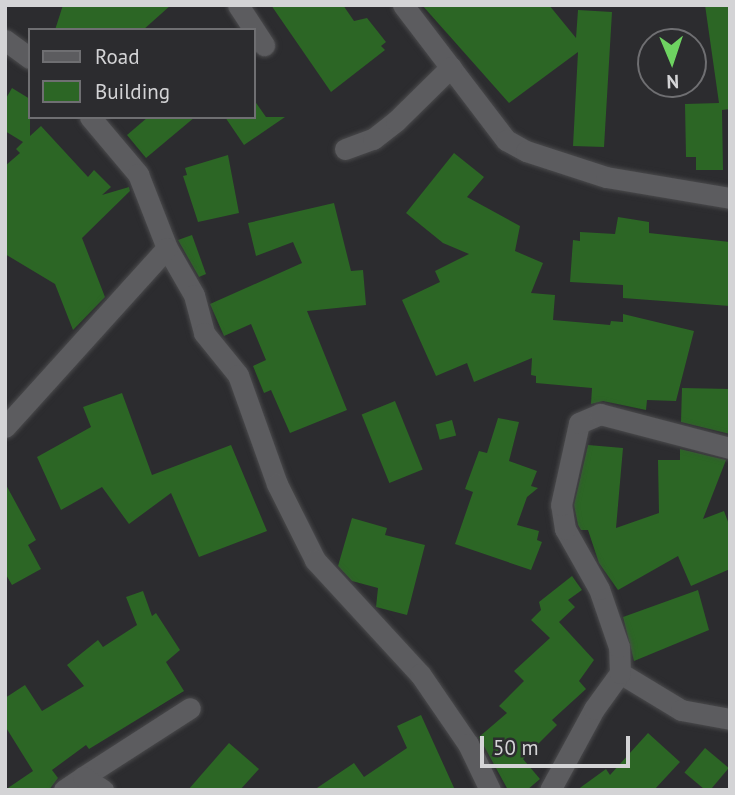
<!DOCTYPE html>
<html>
<head>
<meta charset="utf-8">
<style>
  body { margin:0 }
  #map { position:relative; width:735px; height:795px; overflow:hidden; background:#2c2c2f; font-family:"PT Sans",sans-serif }
  div>[style] { position:absolute }
  [style*='--x'] { left:calc(var(--x)*1px); top:calc(var(--y)*1px); width:calc(var(--w)*1px); rotate:calc(var(--a)*1deg) }
  .building>* { inset:0; background:#2c6625; transform-origin:0 0 }
  .roads { filter:drop-shadow(0 0 2px #4a4a4c) drop-shadow(0 0 2px #4a4a4c) }
  .minor>* { height:21px; margin:-10.5px; padding:0 10.5px; transform-origin:10.5px; border-radius:10.5px; background:#5c5c5f }
  span { translate:-50% -50%; white-space:nowrap; text-align:center; line-height:1.15; -webkit-text-stroke:6px #2c2c2f; paint-order:stroke }
  .frame { position:absolute; inset:0; border:7px solid #d4d4d6; pointer-events:none }
  .legend { position:absolute; left:28px; top:28px; width:228px; height:91px; box-sizing:border-box; background:#2c2c2f; border:2px solid #6f6f72; margin:0; padding:9px 12px; list-style:none; font-size:21px; color:#d4d4d6 }
  .legend li { display:flex; align-items:center; gap:14px; height:35px }
  .legend b { width:35px; border:2px solid #6f6f72 }
  .north { position:absolute; left:637px; top:28px; width:70px; height:70px; box-sizing:border-box; background:#2c2c2f; border:2px solid #6f6f72; border-radius:50%; rotate:178deg; font-size:19px; font-weight:700; line-height:28px; text-align:center; color:#d4d4d6 }
  .north::after { content:''; display:block; margin:auto; width:24px; height:32px; background:#6ed361; clip-path:polygon(50% 0,100% 100%,50% 72%,0 100%) }
  .scale { position:absolute; left:480px; top:736px; width:150px; height:32px; box-sizing:border-box; border:4px solid #d4d4d6; border-top:0; padding-left:9px; font-size:21px; line-height:24px; white-space:nowrap; color:#d4d4d6; -webkit-text-stroke:5px #2c2c2f; paint-order:stroke }
</style>
</head>
<body>
<div id="map">
  <div class="building">
    <div style="clip-path:polygon(63px 5px,171px 5px,143px 30px,55px 30px)"></div>
    <div style="clip-path:polygon(271px 5px,343px 5px,354px 21px,367px 18px,386px 42px,381px 46px,385px 50px,331px 92px)"></div>
    <div style="clip-path:polygon(422px 5px,549px 5px,576px 38px,578px 10px,612px 12px,604px 147px,573px 146px,578px 52px,509px 103px)"></div>
    <div style="clip-path:polygon(705px 5px,730px 5px,730px 109px,722px 110px,723px 170px,696px 170px,696px 157px,686px 157px,685px 104px,719px 103px)"></div>
    <div style="clip-path:polygon(12px 88px,30px 99px,30px 136px,41px 126px,88px 177px,94px 170px,111px 187px,102px 195px,129px 187px,130px 191px,82px 238px,105px 297px,73px 330px,55px 284px,5px 254px,5px 166px,20px 153px,16px 149px,23px 142px,5px 131px,5px 100px)"></div>
    <div style="clip-path:polygon(254px 100px,266px 117px,285px 117px,244px 145px,225px 117px,254px 117px)"></div>
    <div style="clip-path:polygon(148px 117px,195px 117px,146px 158px,127px 135px)"></div>
    <div style="clip-path:polygon(454px 153px,484px 177px,467px 197px,520px 226px,515px 251px,543px 263px,531px 293px,555px 295px,553px 320px,610px 325px,611px 321px,623px 322px,623px 314px,694px 331px,676px 401px,647px 400px,646px 410px,603px 401px,591px 404px,592px 388px,536px 383px,536px 376px,531px 375px,532px 358px,474px 382px,467px 363px,436px 376px,402px 300px,440px 282px,435px 271px,469px 254px,443px 243px,406px 213px)"></div>
    <div style="clip-path:polygon(228px 155px,239px 213px,198px 222px,183px 176px,187px 175px,185px 168px)"></div>
    <div style="clip-path:polygon(334px 203px,351px 271px,363px 270px,366px 305px,307px 311px,347px 410px,290px 433px,271px 390px,264px 393px,253px 366px,266px 360px,251px 324px,224px 336px,210px 304px,302px 263px,293px 242px,256px 256px,248px 223px)"></div>
    <div style="clip-path:polygon(618px 217px,649px 222px,649px 233px,730px 242px,730px 306px,623px 298px,623px 285px,570px 282px,573px 240px,580px 241px,580px 232px,615px 234px)"></div>
    <div style="clip-path:polygon(192px 235px,206px 274px,199px 277px,178px 240px)"></div>
    <div style="clip-path:polygon(682px 388px,730px 389px,730px 434px,681px 422px)"></div>
    <div style="clip-path:polygon(122px 393px,152px 475px,231px 445px,267px 531px,199px 557px,171px 493px,129px 524px,102px 487px,61px 510px,37px 457px,91px 427px,83px 407px)"></div>
    <div style="left:395px;top:401px;width:74px;height:36px;rotate:68deg"></div>
    <div style="clip-path:polygon(498px 418px,519px 422px,509px 461px,537px 471px,531px 486px,538px 488px,527px 497px,517px 525px,539px 531px,537px 540px,542px 542px,531px 570px,455px 544px,473px 492px,465px 489px,479px 451px,487px 453px)"></div>
    <div style="left:452px;top:420px;width:16px;height:17px;rotate:75deg"></div>
    <div style="clip-path:polygon(588px 445px,623px 448px,616px 528px,659px 513px,658px 460px,680px 460px,680px 449px,726px 460px,703px 519px,724px 511px,730px 527px,730px 569px,691px 586px,678px 556px,618px 590px,599px 563px,588px 530px,581px 530px,578px 525px,574px 505px)"></div>
    <div style="clip-path:polygon(5px 483px,36px 540px,28px 545px,41px 569px,12px 585px,5px 573px)"></div>
    <div style="clip-path:polygon(352px 518px,387px 528px,385px 535px,425px 545px,407px 615px,376px 607px,378px 588px,352px 581px,338px 566px)"></div>
    <div style="clip-path:polygon(572px 576px,582px 590px,568px 600px,575px 607px,559px 622px,594px 660px,579px 681px,586px 689px,552px 720px,557px 725px,523px 759px,540px 779px,527px 790px,508px 790px,479px 737px,507px 713px,499px 706px,524px 681px,514px 671px,550px 638px,531px 620px,541px 610px,539px 602px)"></div>
    <div style="clip-path:polygon(698px 590px,709px 630px,634px 661px,623px 617px)"></div>
    <div style="clip-path:polygon(143px 591px,152px 616px,156px 613px,180px 650px,166px 662px,184px 691px,89px 749px,86px 745px,52px 770px,58px 778px,49px 790px,5px 790px,33px 771px,5px 726px,5px 698px,25px 685px,42px 711px,84px 686px,67px 665px,98px 640px,103px 647px,137px 625px,126px 597px)"></div>
    <div style="clip-path:polygon(421px 715px,455px 790px,314px 790px,354px 763px,364px 777px,407px 748px,397px 726px)"></div>
    <div style="clip-path:polygon(648px 733px,680px 762px,654px 790px,577px 790px,606px 769px,610px 775px)"></div>
    <div style="clip-path:polygon(229px 743px,259px 769px,240px 790px,188px 790px)"></div>
    <div style="left:705px;top:748px;width:31px;height:32px;rotate:40deg"></div>
  </div>
  <div class="roads">
    <div class="minor">
      <div style="--x:238;--y:5;--w:48;--a:57"></div>
      <div style="--x:403;--y:5;--w:170;--a:52.7"></div>
      <div style="--x:506;--y:140;--w:23;--a:29"></div>
      <div style="--x:526;--y:151;--w:84;--a:18"></div>
      <div style="--x:606;--y:177;--w:126;--a:9.6"></div>
      <div style="--x:5;--y:40;--w:31;--a:36"></div>
      <div style="--x:90;--y:117;--w:75;--a:49.9"></div>
      <div style="--x:138;--y:174;--w:79;--a:68.6"></div>
      <div style="--x:167;--y:248;--w:54;--a:60.1"></div>
      <div style="--x:194;--y:295;--w:39;--a:75"></div>
      <div style="--x:204;--y:333;--w:54;--a:51"></div>
      <div style="--x:238;--y:375;--w:116;--a:70.3"></div>
      <div style="--x:277;--y:484;--w:85;--a:63.4"></div>
      <div style="--x:315;--y:560;--w:155;--a:47.4"></div>
      <div style="--x:420;--y:674;--w:85;--a:55.6"></div>
      <div style="--x:468;--y:744;--w:51;--a:64.4"></div>
      <div style="--x:345;--y:149;--w:30;--a:-20"></div>
      <div style="--x:373;--y:139;--w:29;--a:-38"></div>
      <div style="--x:396;--y:121;--w:77;--a:-44.5"></div>
      <div style="--x:5;--y:427;--w:241;--a:-47.9"></div>
      <div style="--x:620;--y:673;--w:71;--a:31.2"></div>
      <div style="--x:681;--y:710;--w:50;--a:10.4"></div>
      <div style="--x:83;--y:777;--w:127;--a:-32.8"></div>
      <div style="--x:64;--y:790;--w:23;--a:-34"></div>
      <div style="--x:83;--y:777;--w:24;--a:33"></div>
      <div style="--x:550;--y:790;--w:92;--a:-61.5"></div>
      <div style="--x:594;--y:709;--w:44;--a:-54.2"></div>
      <div style="--x:620;--y:673;--w:26;--a:-92"></div>
      <div style="--x:619;--y:647;--w:61;--a:-109"></div>
      <div style="--x:599;--y:589;--w:69;--a:-119.5"></div>
      <div style="--x:565;--y:529;--w:24;--a:-99"></div>
      <div style="--x:561;--y:505;--w:84;--a:-77.6"></div>
      <div style="--x:579;--y:423;--w:23;--a:-23"></div>
      <div style="--x:600;--y:414;--w:134;--a:14.7"></div>
    </div>
  </div>
  <div class="frame"></div>
  <ul class="legend">
  <li><b style="height:9px;background:#5c5c5f"></b>Road</li>
  <li><b style="height:19px;background:#2c6625"></b>Building</li>
  </ul>
  <div class="north">N</div>
  <div class="scale">50 m</div>
</div>
</body>
</html>
